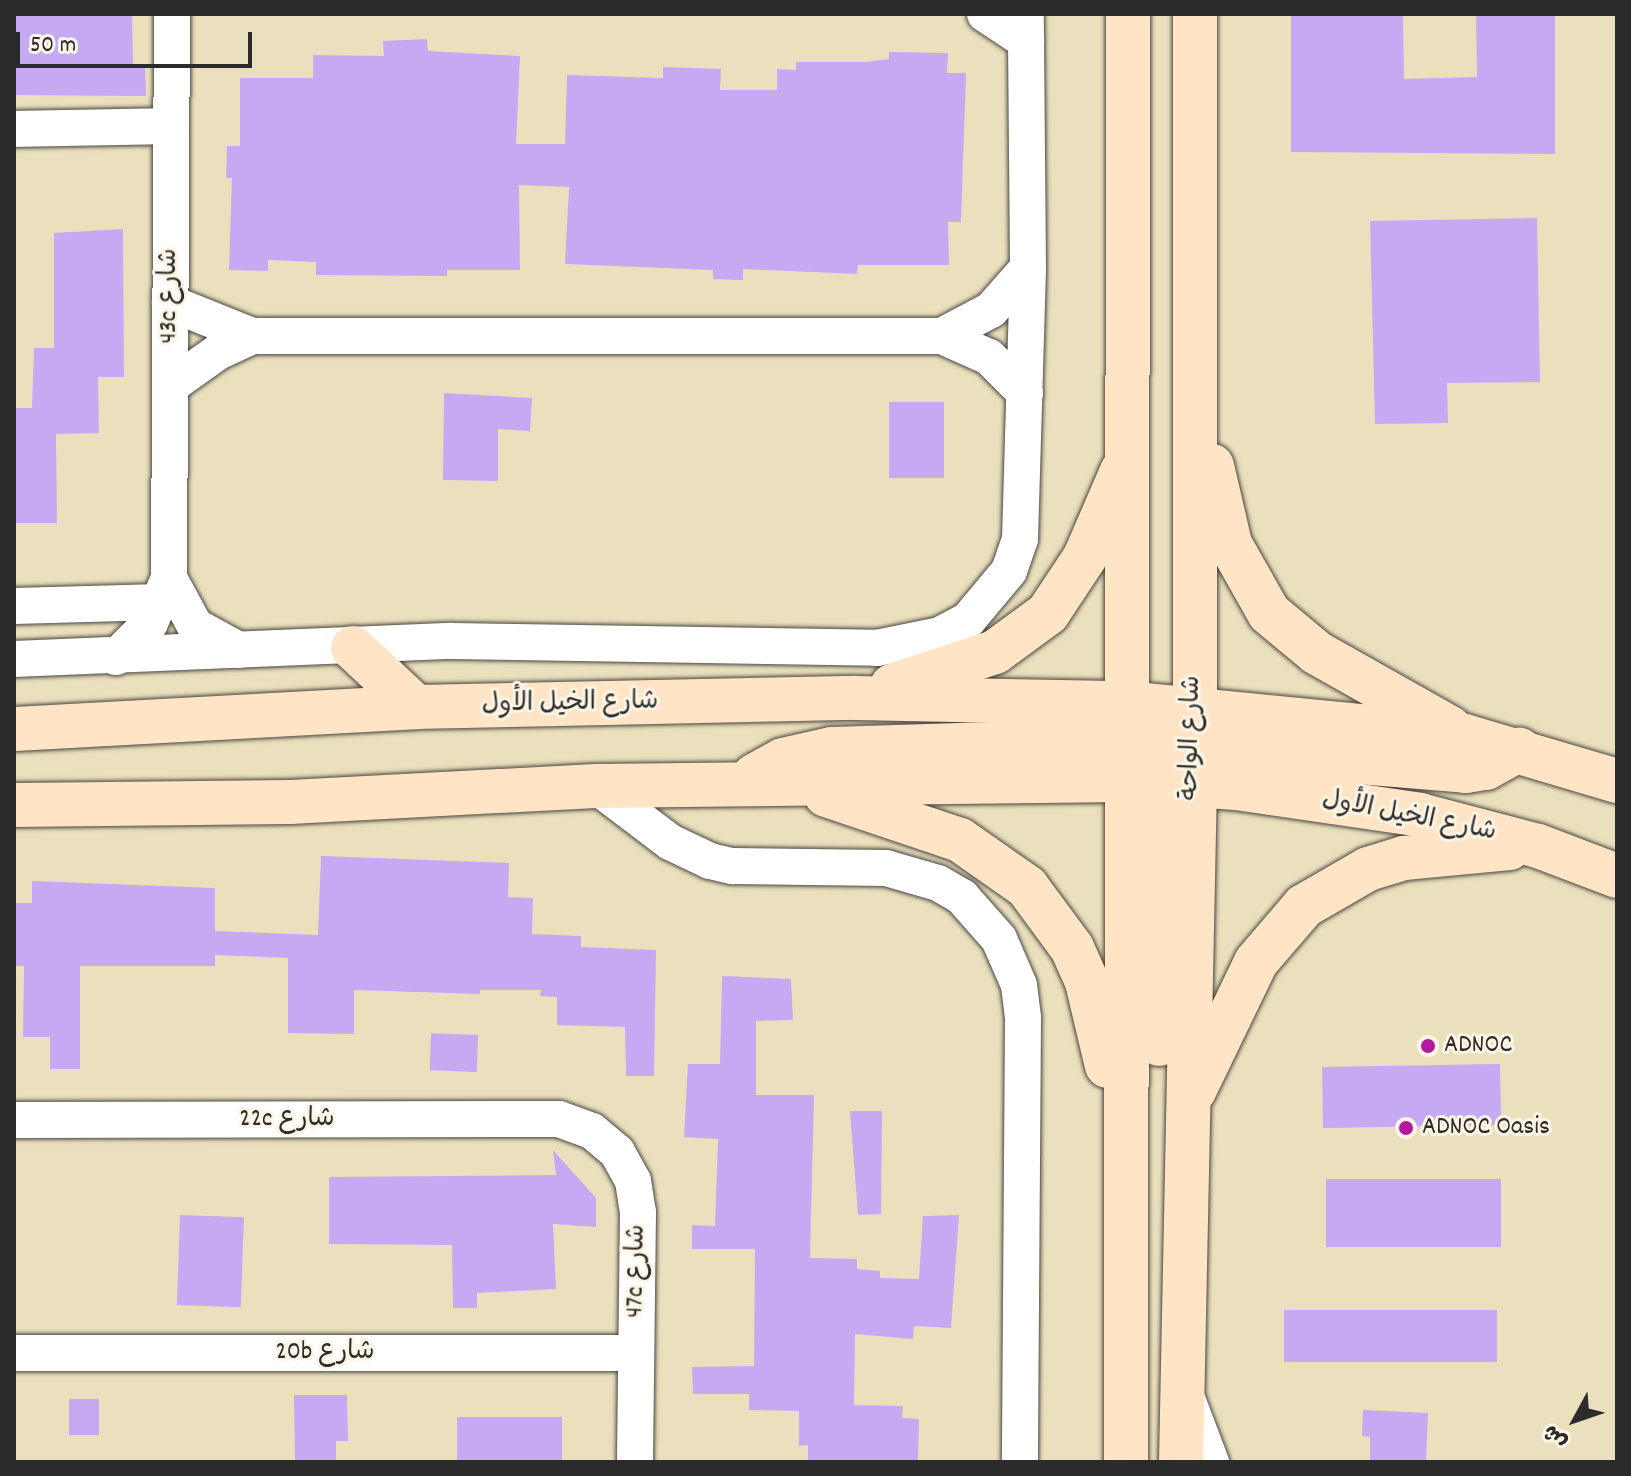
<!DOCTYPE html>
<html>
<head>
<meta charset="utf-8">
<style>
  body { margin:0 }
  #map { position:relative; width:1631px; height:1476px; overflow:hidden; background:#ebe0bd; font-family:Dekko,"Playpen Sans Arabic",sans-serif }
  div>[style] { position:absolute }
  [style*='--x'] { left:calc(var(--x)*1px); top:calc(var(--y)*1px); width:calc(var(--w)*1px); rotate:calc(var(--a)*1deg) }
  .building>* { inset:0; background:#c5a9f3; transform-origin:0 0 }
  .roads { filter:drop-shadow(0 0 2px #484641) drop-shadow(0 0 2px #484641) }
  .street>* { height:36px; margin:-18px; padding:0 18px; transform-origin:18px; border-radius:18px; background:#fff }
  .secondary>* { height:44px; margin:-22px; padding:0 22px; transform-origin:22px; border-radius:22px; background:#ffe4c6 }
  .dots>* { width:22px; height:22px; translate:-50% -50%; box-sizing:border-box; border:4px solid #fcf5e5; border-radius:50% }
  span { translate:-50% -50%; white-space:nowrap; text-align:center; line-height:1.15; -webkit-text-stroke:6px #fcf5e5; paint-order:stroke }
  .street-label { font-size:26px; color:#2b2b2b }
  .poi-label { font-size:26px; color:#2b2b2b }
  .left { translate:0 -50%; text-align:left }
  .frame { position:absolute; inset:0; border:16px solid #2b2b2b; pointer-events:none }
  .north { position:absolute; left:1535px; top:1380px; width:80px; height:80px; -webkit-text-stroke:6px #fcf5e5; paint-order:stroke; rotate:230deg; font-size:22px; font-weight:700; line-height:32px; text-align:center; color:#2b2b2b }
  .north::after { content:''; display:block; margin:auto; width:28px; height:36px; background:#2b2b2b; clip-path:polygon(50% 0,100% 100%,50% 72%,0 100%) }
  .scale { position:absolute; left:16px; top:32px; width:236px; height:36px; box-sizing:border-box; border:4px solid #2b2b2b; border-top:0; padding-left:10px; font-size:24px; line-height:28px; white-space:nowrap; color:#2b2b2b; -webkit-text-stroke:6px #fcf5e5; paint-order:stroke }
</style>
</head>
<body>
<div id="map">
  <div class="building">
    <div style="clip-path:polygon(14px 14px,132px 14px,133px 67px,145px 67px,146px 96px,14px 95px)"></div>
    <div style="clip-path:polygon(1291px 14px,1403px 14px,1404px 79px,1477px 77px,1476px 14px,1555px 14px,1555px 154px,1291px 152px)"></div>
    <div style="clip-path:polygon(427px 39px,428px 51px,520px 56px,516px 144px,565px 144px,567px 75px,663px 78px,663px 67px,721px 69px,720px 90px,777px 90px,777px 69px,796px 70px,796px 62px,865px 62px,889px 59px,889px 52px,948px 53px,947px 73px,966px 73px,961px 222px,948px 222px,949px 265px,858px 265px,857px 274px,743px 269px,743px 280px,713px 279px,713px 270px,565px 264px,569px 187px,519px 185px,520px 270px,447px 270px,447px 276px,316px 275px,316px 262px,268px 260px,268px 271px,229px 270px,232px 178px,226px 178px,227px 146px,240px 146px,240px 78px,313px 78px,313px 55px,384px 56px,383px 41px)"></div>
    <div style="clip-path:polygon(1537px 218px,1540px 382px,1447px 383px,1448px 423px,1375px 424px,1370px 221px)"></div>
    <div style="clip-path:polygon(123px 229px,124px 377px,98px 377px,99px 433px,56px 434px,57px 523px,14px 523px,14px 408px,32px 408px,34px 348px,54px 348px,54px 233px)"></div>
    <div style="clip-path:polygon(444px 393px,532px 398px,530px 431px,498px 429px,498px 481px,443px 480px)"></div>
    <div style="left:944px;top:402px;width:76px;height:55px;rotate:90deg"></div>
    <div style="clip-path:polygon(321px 856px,509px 863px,508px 897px,533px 898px,532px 934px,581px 936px,581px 947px,656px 950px,654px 1076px,626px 1076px,625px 1027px,557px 1025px,557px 997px,540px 996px,541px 990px,480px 990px,480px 994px,354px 990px,354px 1034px,288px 1033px,288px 958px,215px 955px,215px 966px,80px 966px,80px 1069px,50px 1069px,50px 1037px,23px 1037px,24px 966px,14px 966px,14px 903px,32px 903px,32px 881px,215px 888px,215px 931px,318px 935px)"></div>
    <div style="clip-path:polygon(722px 976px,791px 979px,793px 1020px,756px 1021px,756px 1095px,814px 1095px,810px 1258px,857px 1259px,857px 1269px,880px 1271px,880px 1278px,919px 1279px,923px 1216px,959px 1215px,951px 1328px,914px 1326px,913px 1339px,855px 1334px,854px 1405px,903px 1406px,902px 1418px,919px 1419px,918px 1462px,808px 1462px,808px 1445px,799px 1446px,799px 1411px,749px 1410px,749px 1394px,693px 1394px,692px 1367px,754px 1366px,755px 1249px,692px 1249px,692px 1225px,715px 1226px,718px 1139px,684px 1137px,688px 1064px,720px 1064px)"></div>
    <div style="left:478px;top:1035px;width:37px;height:47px;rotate:92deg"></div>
    <div style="left:1500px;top:1064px;width:61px;height:178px;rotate:89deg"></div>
    <div style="clip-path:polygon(850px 1111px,882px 1111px,881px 1214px,858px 1215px)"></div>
    <div style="clip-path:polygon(553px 1150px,596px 1198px,596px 1227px,553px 1224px,556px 1289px,477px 1293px,477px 1308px,453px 1308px,452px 1245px,329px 1244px,329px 1177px,556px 1175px)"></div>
    <div style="left:1326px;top:1179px;width:175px;height:68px"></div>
    <div style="left:180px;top:1215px;width:64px;height:90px;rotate:2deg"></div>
    <div style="left:1284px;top:1310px;width:213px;height:52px"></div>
    <div style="clip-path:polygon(294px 1395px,347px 1395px,348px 1441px,336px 1441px,336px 1462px,295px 1462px)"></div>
    <div style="left:69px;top:1399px;width:30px;height:36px"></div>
    <div style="clip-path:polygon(1363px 1410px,1428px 1413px,1426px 1462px,1370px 1462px,1370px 1437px,1362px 1436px)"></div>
    <div style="left:457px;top:1417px;width:105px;height:45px"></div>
  </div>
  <div class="roads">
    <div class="street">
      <div style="--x:985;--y:14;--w:49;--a:33.4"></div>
      <div style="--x:14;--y:129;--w:157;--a:-1.1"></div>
      <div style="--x:170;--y:303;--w:88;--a:21.9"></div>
      <div style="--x:252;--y:336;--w:690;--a:0"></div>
      <div style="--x:942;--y:336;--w:51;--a:24.1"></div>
      <div style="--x:989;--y:357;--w:51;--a:45"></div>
      <div style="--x:942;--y:336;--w:55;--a:-28"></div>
      <div style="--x:991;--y:310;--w:56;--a:-48.6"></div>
      <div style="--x:170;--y:386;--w:59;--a:-35.3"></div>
      <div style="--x:218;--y:352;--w:38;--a:-25"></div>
      <div style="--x:169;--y:578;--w:55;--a:61.6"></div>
      <div style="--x:195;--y:626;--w:50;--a:28.6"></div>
      <div style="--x:14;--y:606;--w:147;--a:-1.6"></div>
      <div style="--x:116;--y:657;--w:48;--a:-45"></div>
      <div style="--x:150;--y:623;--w:49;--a:-67.1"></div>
      <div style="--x:169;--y:578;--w:564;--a:-89.7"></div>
      <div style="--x:14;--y:659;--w:438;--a:-2.4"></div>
      <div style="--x:452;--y:641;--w:425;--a:0.9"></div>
      <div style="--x:877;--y:648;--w:64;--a:-11.7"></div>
      <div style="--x:940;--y:635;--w:32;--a:-28"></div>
      <div style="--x:968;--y:620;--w:64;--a:-50.1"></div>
      <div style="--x:1009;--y:571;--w:34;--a:-71"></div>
      <div style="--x:1020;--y:539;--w:271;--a:-88.3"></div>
      <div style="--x:1028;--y:268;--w:254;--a:-90.5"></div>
      <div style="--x:596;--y:786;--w:93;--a:37.1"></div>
      <div style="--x:670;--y:842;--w:44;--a:25.4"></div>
      <div style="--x:710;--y:861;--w:23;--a:13"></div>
      <div style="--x:732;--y:866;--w:154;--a:0.7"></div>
      <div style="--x:886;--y:868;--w:54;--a:16.1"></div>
      <div style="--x:938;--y:883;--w:28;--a:30"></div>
      <div style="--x:962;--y:897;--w:56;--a:48.6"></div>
      <div style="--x:999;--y:939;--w:50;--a:66.5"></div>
      <div style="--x:1019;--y:985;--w:33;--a:83"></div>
      <div style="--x:1023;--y:1018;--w:444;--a:90.4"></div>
      <div style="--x:14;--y:1120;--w:545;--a:-0.11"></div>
      <div style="--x:559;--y:1119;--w:35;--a:20"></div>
      <div style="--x:592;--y:1131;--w:33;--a:40"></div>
      <div style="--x:617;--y:1152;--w:33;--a:61"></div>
      <div style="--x:633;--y:1181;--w:32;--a:81"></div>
      <div style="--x:638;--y:1213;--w:249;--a:90.7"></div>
      <div style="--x:14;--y:1353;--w:622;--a:0"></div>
      <div style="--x:1186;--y:1396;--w:71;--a:69.3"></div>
    </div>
    <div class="secondary">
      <div style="--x:1212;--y:466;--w:80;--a:77"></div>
      <div style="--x:1230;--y:544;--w:79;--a:60.5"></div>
      <div style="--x:1269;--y:613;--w:62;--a:39.8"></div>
      <div style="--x:1317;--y:653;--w:153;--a:29.4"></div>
      <div style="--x:353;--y:648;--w:86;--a:43.1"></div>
      <div style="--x:892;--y:686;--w:108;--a:-18.3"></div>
      <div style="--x:995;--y:652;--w:66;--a:-36.3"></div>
      <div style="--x:1048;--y:613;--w:67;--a:-56.5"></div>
      <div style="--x:1085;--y:557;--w:94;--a:-66.7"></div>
      <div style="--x:14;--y:729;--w:403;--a:-3.1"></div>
      <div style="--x:416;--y:707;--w:440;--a:-1.2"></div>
      <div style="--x:856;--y:698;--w:270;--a:1.1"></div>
      <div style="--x:1126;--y:703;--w:341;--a:5.6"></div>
      <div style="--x:1465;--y:736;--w:159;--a:16.5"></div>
      <div style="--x:1165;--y:746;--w:302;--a:4.7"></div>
      <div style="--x:1466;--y:771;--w:20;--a:-9"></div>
      <div style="--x:1486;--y:768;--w:38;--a:-29"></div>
      <div style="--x:1154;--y:753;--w:291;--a:89"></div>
      <div style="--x:754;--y:776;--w:33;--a:-29"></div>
      <div style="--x:783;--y:760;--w:50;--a:-12.7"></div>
      <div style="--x:832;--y:749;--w:294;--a:-1.8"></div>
      <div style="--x:1126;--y:740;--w:29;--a:-12"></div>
      <div style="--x:826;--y:795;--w:141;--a:18.6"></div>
      <div style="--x:960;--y:840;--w:82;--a:35"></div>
      <div style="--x:1027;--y:887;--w:76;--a:53.6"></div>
      <div style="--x:1072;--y:948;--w:37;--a:66"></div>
      <div style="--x:1087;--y:982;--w:86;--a:76.6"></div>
      <div style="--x:14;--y:805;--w:276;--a:-0.6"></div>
      <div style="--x:290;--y:802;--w:306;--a:-3"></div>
      <div style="--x:596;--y:786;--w:530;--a:-0.65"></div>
      <div style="--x:1126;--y:780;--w:110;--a:4.2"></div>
      <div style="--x:1236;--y:788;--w:186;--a:8.3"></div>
      <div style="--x:1420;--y:815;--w:122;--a:14.7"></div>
      <div style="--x:1538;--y:846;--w:85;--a:20.8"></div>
      <div style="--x:1194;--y:1091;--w:143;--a:-64.3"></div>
      <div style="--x:1256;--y:962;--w:74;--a:-49.4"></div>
      <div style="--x:1304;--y:906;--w:74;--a:-30"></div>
      <div style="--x:1368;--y:869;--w:38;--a:-17"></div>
      <div style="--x:1404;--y:858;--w:106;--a:-5.4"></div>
      <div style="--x:1126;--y:1462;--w:1448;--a:-89.92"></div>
      <div style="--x:1181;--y:1462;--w:677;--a:-88.82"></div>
      <div style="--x:1195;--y:785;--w:771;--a:-90"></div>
    </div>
  </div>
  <div class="dots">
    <div style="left:1428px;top:1046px;background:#b5179e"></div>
    <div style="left:1406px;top:1128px;background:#b5179e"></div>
  </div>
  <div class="street-label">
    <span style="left:170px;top:296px;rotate:-90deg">43c شارع</span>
    <span style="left:570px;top:704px;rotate:-1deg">شارع الخيل الأول</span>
    <span style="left:1192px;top:738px;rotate:-89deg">شارع الواحة</span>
    <span style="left:1409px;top:817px;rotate:11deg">شارع الخيل الأول</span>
    <span style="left:287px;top:1120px">22c شارع</span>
    <span style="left:637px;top:1271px;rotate:-89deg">47c شارع</span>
    <span style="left:325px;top:1353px">20b شارع</span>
  </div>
  <div class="poi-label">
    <span class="left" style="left:1444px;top:1046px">ADNOC</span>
    <span class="left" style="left:1422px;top:1128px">ADNOC Oasis</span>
  </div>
  <div class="frame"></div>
  <div class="north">ش</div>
  <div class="scale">50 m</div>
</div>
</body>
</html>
